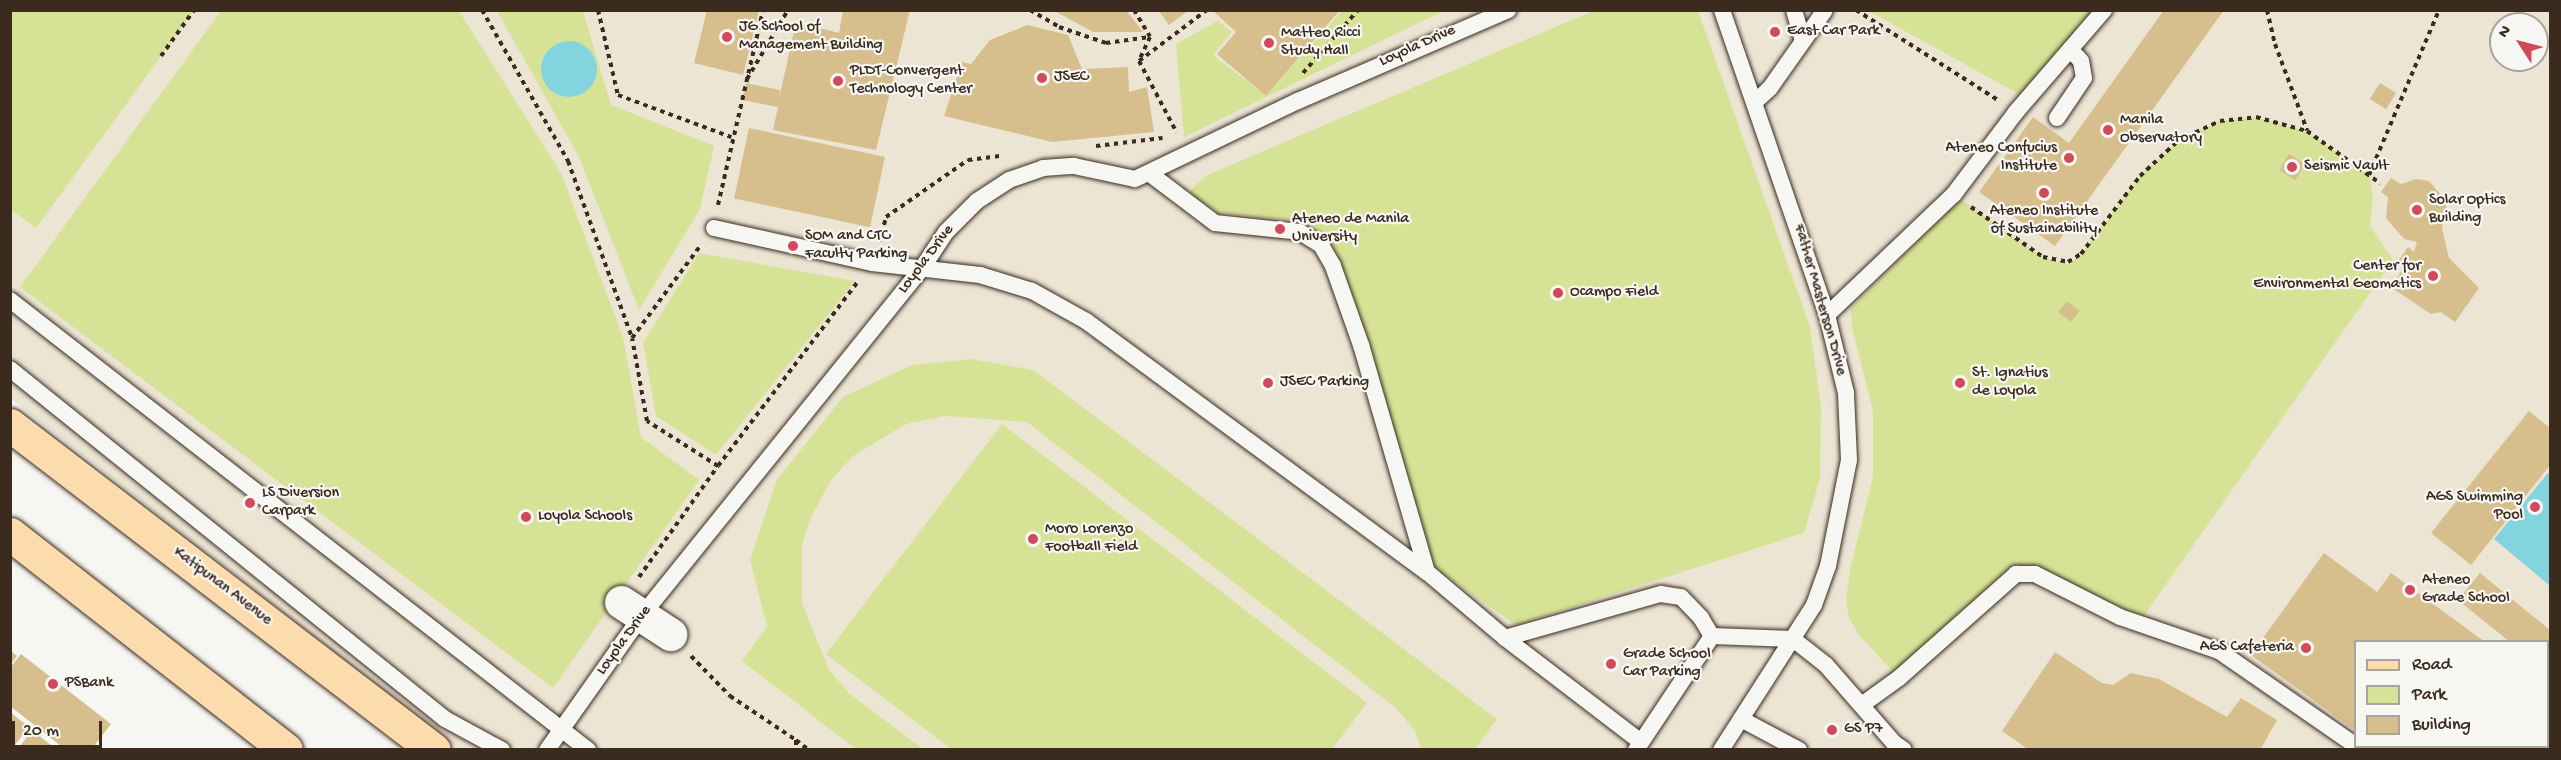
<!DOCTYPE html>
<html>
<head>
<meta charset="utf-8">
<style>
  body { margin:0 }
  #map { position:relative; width:2561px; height:760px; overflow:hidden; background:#f6f6f2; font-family:"Gochi Hand",sans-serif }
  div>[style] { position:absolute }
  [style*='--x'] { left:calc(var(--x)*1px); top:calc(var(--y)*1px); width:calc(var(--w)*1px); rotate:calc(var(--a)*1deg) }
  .built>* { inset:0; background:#ece5d4 }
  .green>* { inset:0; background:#d6e396 }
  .water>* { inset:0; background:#84d4e0 }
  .round { border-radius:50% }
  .building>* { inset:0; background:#d6be8d; transform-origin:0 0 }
  .path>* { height:4px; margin-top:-2px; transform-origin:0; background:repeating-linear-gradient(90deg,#3b2a1e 0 4.5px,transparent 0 9px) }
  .roads { filter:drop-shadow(0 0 2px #3b2a1e) drop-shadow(0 0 2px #3b2a1e) }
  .lane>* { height:16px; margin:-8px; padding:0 8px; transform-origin:8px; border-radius:8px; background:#f6f6f2 }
  .street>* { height:33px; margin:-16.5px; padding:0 16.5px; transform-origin:16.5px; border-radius:16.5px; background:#f6f6f2 }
  .primary>* { height:33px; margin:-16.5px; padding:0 16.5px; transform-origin:16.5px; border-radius:16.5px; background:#fcdcac }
  .dots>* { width:16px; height:16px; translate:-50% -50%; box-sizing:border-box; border:3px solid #f6f6f2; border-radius:50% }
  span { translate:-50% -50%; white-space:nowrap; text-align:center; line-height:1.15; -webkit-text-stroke:4.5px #f6f6f2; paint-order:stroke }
  .poi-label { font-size:16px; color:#3b2a1e }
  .left { translate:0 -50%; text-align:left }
  .right { translate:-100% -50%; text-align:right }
  .street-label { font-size:16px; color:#3b2a1e }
  .frame { position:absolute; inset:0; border:12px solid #3b2a1e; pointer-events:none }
  .legend { position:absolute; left:2354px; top:640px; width:195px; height:108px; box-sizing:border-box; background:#f6f6f2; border:2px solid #aba49d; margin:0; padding:8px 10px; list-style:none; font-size:18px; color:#3b2a1e }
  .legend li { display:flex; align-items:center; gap:12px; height:30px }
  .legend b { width:30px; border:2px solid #aba49d }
  .north { position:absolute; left:2489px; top:12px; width:60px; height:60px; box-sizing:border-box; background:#f6f6f2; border:2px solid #aba49d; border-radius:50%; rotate:306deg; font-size:16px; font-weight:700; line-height:24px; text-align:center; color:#3b2a1e }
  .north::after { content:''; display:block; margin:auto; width:21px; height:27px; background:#d1495b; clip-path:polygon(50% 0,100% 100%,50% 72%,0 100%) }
  .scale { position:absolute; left:12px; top:721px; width:90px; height:27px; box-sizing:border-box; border:3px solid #3b2a1e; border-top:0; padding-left:8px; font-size:18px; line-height:21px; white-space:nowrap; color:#3b2a1e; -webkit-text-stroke:4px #f6f6f2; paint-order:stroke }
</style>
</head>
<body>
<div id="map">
  <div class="built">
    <div style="clip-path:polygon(evenodd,10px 11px,2550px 11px,2550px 749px,458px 749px,11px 399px,10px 11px,2501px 24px,2537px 24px,2537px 60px,2501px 60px,2501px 24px,10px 11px,2356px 642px,2548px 642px,2548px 746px,2356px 746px,2356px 642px)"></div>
  </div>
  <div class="green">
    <div style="clip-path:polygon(11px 10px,194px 11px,36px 228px,11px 210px)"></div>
    <div style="clip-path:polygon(221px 11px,459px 11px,561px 173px,623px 337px,641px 437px,699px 480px,553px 688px,20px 287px)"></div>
    <div style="clip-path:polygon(497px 11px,583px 11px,611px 105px,714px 146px,700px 209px,639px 310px,579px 157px)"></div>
    <div style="clip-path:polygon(1342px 11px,1443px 11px,1184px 137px,1176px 44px,1218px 21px,1232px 32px,1213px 55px,1266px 96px)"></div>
    <div style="clip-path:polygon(1593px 11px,1698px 11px,1810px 327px,1821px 407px,1820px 478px,1804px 533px,1516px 625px,1431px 565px,1326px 241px,1305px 221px,1219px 213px,1188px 193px,1205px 176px)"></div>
    <div style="clip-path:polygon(1869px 11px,2093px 11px,2026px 98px)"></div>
    <div style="clip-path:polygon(2256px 117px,2307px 131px,2369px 175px,2373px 197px,2370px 226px,2393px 260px,2134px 630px,2035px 575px,2014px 576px,1899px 678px,1859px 635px,1849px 618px,1846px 600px,1850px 569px,1873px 477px,1873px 411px,1852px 328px,1851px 308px,1960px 199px,2043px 257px,2069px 265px,2081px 254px,2140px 176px,2179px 140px,2220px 121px)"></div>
    <div style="clip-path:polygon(699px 253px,855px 281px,716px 455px,656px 416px,643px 343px)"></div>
    <div style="clip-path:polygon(971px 359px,1033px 370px,1497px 719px,1475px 749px,1421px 749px,1415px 731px,1396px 708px,1027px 422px,945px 416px,906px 424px,853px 456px,831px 480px,811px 517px,802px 545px,802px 603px,829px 670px,849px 693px,923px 749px,856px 749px,742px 661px,767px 627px,750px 560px,776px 481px,843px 397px,912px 365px)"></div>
    <div style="clip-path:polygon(1002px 424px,1367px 703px,1332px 749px,951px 749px,826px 654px)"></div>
  </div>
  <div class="water">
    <div class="round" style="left:541px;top:41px;width:56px;height:56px"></div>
    <div style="clip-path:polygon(2548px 473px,2550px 475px,2550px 586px,2494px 539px)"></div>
  </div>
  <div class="building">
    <div style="clip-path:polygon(707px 10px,759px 10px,743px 75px,694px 63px)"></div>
    <div style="clip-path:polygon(843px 10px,910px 10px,876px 150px,773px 130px,778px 107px,742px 100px,746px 83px,780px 90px,779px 99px,796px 22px,839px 33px)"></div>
    <div style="clip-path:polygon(1053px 10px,1126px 10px,1143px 32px,1093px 32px)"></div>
    <div style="clip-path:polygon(1158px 10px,1189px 10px,1169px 25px)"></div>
    <div style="clip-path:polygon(1212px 10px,1340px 10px,1266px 96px,1217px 54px,1236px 32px)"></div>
    <div style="clip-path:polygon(2164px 10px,2224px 10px,2055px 246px,1979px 192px,2033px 117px,2069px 143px)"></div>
    <div style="clip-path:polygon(1027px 25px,1068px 35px,1082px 69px,1128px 67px,1129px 92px,1147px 87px,1154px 132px,1052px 142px,944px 116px,962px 62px,971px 64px,990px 40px)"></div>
    <div style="left:2380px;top:83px;width:19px;height:19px;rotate:32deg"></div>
    <div style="left:749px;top:128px;width:139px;height:72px;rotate:12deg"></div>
    <div style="left:2289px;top:154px;width:19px;height:19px;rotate:32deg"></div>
    <div style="clip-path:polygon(2391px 178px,2401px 184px,2416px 179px,2429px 181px,2447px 202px,2442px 229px,2449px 258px,2479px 288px,2455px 322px,2441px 312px,2431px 314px,2395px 290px,2396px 279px,2405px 266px,2398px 261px,2408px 247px,2414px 252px,2417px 242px,2404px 239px,2386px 218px,2388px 197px,2381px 192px)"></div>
    <div style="left:2067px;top:301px;width:16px;height:14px;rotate:38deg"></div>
    <div style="clip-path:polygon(2529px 411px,2550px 428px,2550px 465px,2471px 565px,2431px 533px)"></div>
    <div style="clip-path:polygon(2324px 553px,2377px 592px,2391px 573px,2485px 642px,2356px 642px,2356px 731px,2251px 655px)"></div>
    <div style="clip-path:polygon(2480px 573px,2550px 630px,2550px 674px,2548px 642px,2510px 642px,2458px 600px)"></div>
    <div style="clip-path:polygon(10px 650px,17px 656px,10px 665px)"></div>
    <div style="clip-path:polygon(2055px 652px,2102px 683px,2113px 685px,2131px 673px,2159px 679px,2227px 717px,2241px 698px,2277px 720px,2260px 750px,2029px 750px,2002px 731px)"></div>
    <div style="clip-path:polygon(21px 654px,111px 724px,91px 750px,66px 750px,10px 706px,10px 668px)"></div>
    <div style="clip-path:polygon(2548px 686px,2550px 689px,2548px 735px)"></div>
    <div style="clip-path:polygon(10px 712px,29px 727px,11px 750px,10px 750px)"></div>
    <div style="clip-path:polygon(32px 730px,57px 750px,17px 750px)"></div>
    <div style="clip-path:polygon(2377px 746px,2539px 746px,2537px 750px)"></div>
  </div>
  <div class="path">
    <div style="--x:482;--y:10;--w:174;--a:60.3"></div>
    <div style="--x:568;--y:161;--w:188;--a:70.1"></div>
    <div style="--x:598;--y:10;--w:87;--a:76.8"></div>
    <div style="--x:618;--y:95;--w:121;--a:20.4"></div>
    <div style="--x:1030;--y:10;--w:34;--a:30"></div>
    <div style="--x:1059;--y:27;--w:50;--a:18.8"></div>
    <div style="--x:1106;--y:43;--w:44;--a:-7.8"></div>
    <div style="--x:1150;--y:37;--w:26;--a:115"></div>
    <div style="--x:1139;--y:61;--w:85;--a:-36.9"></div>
    <div style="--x:1134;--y:10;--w:31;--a:59"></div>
    <div style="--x:1856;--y:10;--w:168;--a:32.4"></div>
    <div style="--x:2267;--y:10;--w:35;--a:77"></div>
    <div style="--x:2275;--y:44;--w:92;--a:69.6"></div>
    <div style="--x:161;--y:56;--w:57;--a:-54.3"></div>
    <div style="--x:1139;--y:61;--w:81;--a:62.2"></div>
    <div style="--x:1303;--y:73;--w:84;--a:-48.9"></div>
    <div style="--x:747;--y:79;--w:80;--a:-59.3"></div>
    <div style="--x:1096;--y:146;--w:67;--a:-6.8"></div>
    <div style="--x:2369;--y:175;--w:179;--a:-67"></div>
    <div style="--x:718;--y:205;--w:200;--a:-77"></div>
    <div style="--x:1971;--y:207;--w:88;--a:34.8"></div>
    <div style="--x:2043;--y:257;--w:25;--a:11"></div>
    <div style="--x:2068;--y:262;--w:15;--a:-32"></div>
    <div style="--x:2081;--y:254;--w:98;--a:-52.9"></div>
    <div style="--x:2140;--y:176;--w:53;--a:-42.7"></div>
    <div style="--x:2179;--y:140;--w:45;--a:-24.9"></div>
    <div style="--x:2220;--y:121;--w:36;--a:-6"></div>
    <div style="--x:2256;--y:117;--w:53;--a:15.4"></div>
    <div style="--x:2307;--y:131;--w:90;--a:35.5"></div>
    <div style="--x:879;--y:242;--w:26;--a:-74"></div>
    <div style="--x:886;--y:217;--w:100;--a:-34.8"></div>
    <div style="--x:968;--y:160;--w:34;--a:-7"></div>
    <div style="--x:718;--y:466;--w:230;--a:-52.8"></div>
    <div style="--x:639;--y:577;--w:136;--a:-54.6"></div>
    <div style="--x:718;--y:466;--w:84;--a:-147.6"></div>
    <div style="--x:647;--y:421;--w:84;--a:-100.2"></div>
    <div style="--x:632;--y:338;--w:114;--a:-53.5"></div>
    <div style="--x:691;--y:656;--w:56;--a:45.7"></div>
    <div style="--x:730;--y:696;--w:79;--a:33.7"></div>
    <div style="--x:796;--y:740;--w:10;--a:90"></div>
    <div style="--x:796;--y:740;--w:16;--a:38"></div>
  </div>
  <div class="roads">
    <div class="lane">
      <div style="--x:1794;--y:10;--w:32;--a:74"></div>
      <div style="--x:1756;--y:101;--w:19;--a:-43"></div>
      <div style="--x:1770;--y:88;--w:95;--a:-54.8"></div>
      <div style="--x:2057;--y:118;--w:48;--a:-56"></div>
      <div style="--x:2084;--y:78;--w:17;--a:-100"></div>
      <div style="--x:2081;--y:61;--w:16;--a:-133"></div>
      <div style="--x:1149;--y:173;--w:83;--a:37.1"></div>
      <div style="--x:1215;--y:223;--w:85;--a:6"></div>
      <div style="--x:1300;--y:232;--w:25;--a:32"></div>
      <div style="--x:1321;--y:245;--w:24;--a:60"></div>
      <div style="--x:1333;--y:266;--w:84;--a:70.5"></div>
      <div style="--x:1361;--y:345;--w:236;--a:73.8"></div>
      <div style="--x:714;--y:228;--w:162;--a:12.5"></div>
      <div style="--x:872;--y:263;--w:109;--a:6.3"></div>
      <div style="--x:980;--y:275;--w:54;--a:17.1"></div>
      <div style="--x:1032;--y:291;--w:62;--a:29.1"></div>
      <div style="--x:1086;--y:321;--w:423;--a:36.4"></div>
      <div style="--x:1427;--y:572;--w:102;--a:40.2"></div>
      <div style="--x:1505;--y:638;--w:171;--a:37.4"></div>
      <div style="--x:10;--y:300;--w:733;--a:37.9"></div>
      <div style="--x:1827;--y:315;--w:175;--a:-43.6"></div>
      <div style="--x:1954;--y:194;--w:103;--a:-52.9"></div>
      <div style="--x:2016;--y:112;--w:135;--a:-49.2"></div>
      <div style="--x:10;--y:369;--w:558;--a:38.82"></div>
      <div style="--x:445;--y:719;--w:65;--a:28.5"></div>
      <div style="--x:1505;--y:638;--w:162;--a:-15.8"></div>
      <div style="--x:1661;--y:594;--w:20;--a:9"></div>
      <div style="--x:1681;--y:597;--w:29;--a:46"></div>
      <div style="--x:1701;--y:618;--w:21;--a:59"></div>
      <div style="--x:1712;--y:636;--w:81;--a:2.1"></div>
      <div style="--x:1793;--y:639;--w:42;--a:38.2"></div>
      <div style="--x:1826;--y:665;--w:103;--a:48.9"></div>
      <div style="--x:1894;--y:743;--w:12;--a:35"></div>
      <div style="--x:1863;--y:704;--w:44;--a:-35.8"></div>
      <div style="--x:1899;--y:678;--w:157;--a:-41.6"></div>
      <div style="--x:2016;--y:574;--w:19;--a:0"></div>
      <div style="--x:2035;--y:574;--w:95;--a:26.8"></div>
      <div style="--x:2120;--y:617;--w:105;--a:19"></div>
      <div style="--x:2219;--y:651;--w:167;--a:34.7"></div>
      <div style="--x:1741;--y:719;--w:66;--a:28.1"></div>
      <div style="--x:547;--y:750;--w:166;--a:-54.8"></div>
      <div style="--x:643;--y:614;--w:442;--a:-51.1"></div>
      <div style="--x:921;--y:270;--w:45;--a:-56.7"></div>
      <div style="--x:946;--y:232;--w:44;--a:-45"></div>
      <div style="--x:977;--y:201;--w:38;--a:-33"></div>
      <div style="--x:1009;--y:180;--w:36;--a:-19"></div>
      <div style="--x:1043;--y:168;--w:31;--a:-4"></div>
      <div style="--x:1074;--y:166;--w:62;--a:12"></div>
      <div style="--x:1135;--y:179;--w:181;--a:-25.6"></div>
      <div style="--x:1298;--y:101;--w:229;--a:-23.4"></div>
      <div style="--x:1636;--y:750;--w:137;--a:-56.3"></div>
      <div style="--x:1721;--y:750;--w:172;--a:-57.3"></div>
      <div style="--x:1814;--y:605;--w:41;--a:-70.3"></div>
      <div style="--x:1828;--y:566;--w:108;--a:-78.8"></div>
      <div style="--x:1849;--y:460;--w:67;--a:-92.6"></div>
      <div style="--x:1846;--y:393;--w:80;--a:-103.7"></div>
      <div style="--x:1827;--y:315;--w:323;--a:-109"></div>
    </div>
    <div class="street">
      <div style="--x:621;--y:602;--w:59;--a:33.1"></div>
    </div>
    <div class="primary">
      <div style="--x:10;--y:425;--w:534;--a:37.47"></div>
      <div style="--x:10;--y:534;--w:350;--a:38"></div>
    </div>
  </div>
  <div class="dots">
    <div style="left:1775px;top:32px;background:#d1495b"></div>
    <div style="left:727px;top:37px;background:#d1495b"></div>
    <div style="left:1269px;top:43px;background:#d1495b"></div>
    <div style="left:1042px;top:78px;background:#d1495b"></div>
    <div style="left:838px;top:81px;background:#d1495b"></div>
    <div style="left:2108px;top:130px;background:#d1495b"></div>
    <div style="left:2069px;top:158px;background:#d1495b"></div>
    <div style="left:2292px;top:167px;background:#d1495b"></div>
    <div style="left:2044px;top:193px;background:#d1495b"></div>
    <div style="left:2417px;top:210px;background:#d1495b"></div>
    <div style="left:1280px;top:229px;background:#d1495b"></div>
    <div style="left:793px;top:246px;background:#d1495b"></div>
    <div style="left:2433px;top:276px;background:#d1495b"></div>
    <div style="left:1558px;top:293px;background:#d1495b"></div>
    <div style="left:1268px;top:383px;background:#d1495b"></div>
    <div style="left:1960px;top:383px;background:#d1495b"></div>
    <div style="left:250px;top:503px;background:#d1495b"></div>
    <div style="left:2535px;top:507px;background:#d1495b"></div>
    <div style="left:526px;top:517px;background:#d1495b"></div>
    <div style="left:1033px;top:539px;background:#d1495b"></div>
    <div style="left:2410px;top:590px;background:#d1495b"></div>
    <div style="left:2306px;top:648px;background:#d1495b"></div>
    <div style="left:1611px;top:664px;background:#d1495b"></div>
    <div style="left:53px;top:684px;background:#d1495b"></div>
    <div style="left:1832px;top:730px;background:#d1495b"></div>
  </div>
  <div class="poi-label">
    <span class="left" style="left:739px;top:37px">JG School of<br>Management Building</span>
    <span class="left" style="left:1787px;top:32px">East Car Park</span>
    <span class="left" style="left:1281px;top:43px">Matteo Ricci<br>Study Hall</span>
    <span class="left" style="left:850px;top:81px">PLDT-Convergent<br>Technology Center</span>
    <span class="left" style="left:1054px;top:78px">JSEC</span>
    <span class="left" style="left:2120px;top:130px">Manila<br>Observatory</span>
    <span class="right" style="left:2057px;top:158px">Ateneo Confucius<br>Institute</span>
    <span class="left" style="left:2304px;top:167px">Seismic Vault</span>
    <span class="left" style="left:2429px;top:210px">Solar Optics<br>Building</span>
    <span style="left:2044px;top:221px">Ateneo Institute<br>of Sustainability</span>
    <span class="left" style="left:1292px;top:229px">Ateneo de Manila<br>University</span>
    <span class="left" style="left:805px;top:246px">SOM and CTC<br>Faculty Parking</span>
    <span class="right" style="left:2421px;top:276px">Center for<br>Environmental Geomatics</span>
    <span class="left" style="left:1570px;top:293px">Ocampo Field</span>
    <span class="left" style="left:1972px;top:383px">St. Ignatius<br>de Loyola</span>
    <span class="left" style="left:1280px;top:383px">JSEC Parking</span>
    <span class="left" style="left:262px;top:503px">LS Diversion<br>Carpark</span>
    <span class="right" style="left:2523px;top:507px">AGS Swimming<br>Pool</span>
    <span class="left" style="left:538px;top:517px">Loyola Schools</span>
    <span class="left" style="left:1045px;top:539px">Moro Lorenzo<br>Football Field</span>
    <span class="left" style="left:2422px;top:590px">Ateneo<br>Grade School</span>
    <span class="right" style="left:2294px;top:648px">AGS Cafeteria</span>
    <span class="left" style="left:1623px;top:664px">Grade School<br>Car Parking</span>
    <span class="left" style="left:65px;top:684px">PSBank</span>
    <span class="left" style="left:1844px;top:730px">GS P7</span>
  </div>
  <div class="street-label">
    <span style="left:1418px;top:47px;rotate:-24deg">Loyola Drive</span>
    <span style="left:927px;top:260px;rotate:-53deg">Loyola Drive</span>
    <span style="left:1819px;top:300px;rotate:74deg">Father Masterson Drive</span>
    <span style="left:222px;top:587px;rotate:37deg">Katipunan Avenue</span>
    <span style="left:625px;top:641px;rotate:-54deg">Loyola Drive</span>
  </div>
  <div class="frame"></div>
  <ul class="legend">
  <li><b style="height:8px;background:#fcdcac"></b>Road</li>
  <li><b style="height:16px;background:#d6e396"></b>Park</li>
  <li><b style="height:16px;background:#d6be8d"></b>Building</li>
  </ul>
  <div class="north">N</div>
  <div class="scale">20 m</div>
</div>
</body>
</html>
